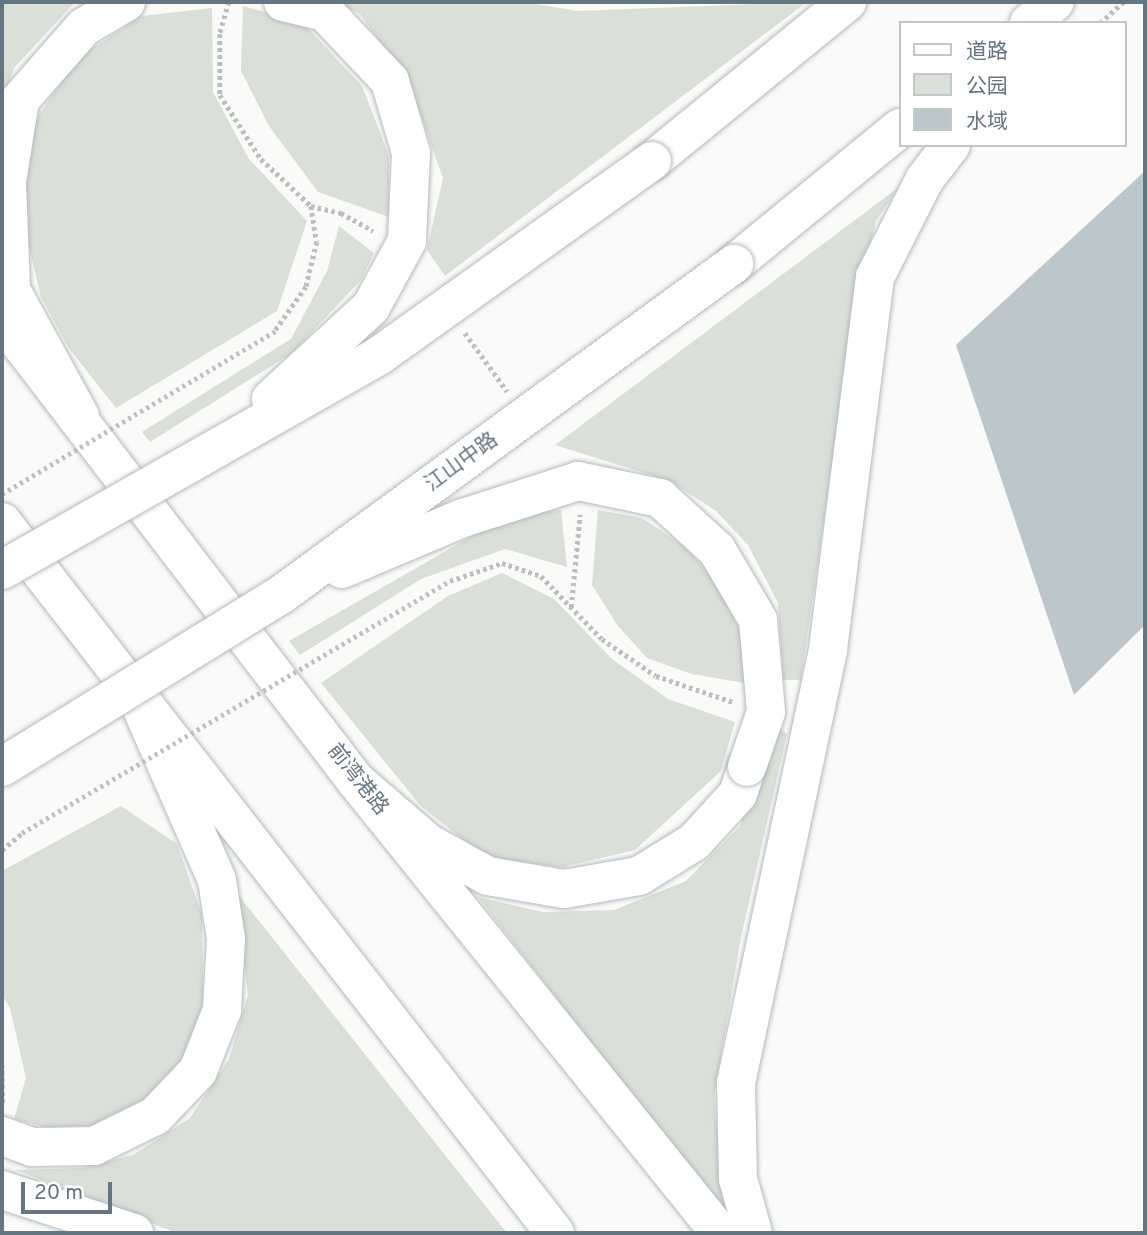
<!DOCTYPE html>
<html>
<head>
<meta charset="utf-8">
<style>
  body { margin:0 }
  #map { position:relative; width:1147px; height:1235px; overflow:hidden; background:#fafaf8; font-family:Overpass,"Noto Sans SC",sans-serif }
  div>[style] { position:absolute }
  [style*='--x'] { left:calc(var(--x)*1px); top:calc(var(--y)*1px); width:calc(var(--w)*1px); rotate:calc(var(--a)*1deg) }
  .green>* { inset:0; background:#dadfd7 }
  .water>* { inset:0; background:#bbc7cb }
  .path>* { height:4.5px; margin-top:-2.25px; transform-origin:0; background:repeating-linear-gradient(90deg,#bbbfc2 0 3.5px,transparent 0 7px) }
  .roads { filter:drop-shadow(0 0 2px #b3babf) drop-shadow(0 0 2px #b3babf) }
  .secondary>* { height:38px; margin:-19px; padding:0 19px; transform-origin:19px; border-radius:19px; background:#fff }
  .primary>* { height:38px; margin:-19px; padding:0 19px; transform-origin:19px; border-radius:19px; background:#fff }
  .path-bridge>* { height:4.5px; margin-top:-2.25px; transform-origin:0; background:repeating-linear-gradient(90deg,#bbbfc2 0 3.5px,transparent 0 7px) }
  .bridges { filter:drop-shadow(0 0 2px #b5babe) drop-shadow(0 0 2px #b5babe) }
  .primary-bridge>* { height:38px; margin:-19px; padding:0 19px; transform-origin:19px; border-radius:19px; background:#fff }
  span { translate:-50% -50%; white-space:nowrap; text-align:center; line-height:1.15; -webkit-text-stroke:7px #fff; paint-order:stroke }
  .street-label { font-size:21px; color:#657683 }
  .frame { position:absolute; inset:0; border:4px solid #657683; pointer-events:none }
  .legend { position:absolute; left:899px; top:21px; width:228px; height:126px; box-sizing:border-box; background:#fff; border:2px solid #c1c8cd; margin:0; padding:9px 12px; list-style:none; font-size:21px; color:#657683 }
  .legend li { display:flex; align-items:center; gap:14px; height:35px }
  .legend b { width:35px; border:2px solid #c1c8cd }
  .scale { position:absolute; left:21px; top:1182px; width:91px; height:32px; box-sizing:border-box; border:4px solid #657683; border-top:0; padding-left:9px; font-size:21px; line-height:24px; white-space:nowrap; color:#657683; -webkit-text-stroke:5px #fff; paint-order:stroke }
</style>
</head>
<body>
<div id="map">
  <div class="green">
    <div style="clip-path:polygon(2px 2px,75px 2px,14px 68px,2px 104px)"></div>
    <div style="clip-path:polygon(335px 2px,524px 2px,578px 11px,807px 2px,445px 276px,427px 250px,443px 178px,410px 85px,360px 14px)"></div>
    <div style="clip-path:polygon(243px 6px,303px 23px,362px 86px,389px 156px,389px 217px,318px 192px,269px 126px,241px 71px)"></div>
    <div style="clip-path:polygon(212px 8px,213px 92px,249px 159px,307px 221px,277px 311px,116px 408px,68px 347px,41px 297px,24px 225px,30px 129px,75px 60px,141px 16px)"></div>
    <div style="clip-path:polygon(899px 187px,876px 221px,852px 324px,801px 680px,783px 680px,778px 603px,748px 545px,716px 511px,670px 481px,555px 445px)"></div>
    <div style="clip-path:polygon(339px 226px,374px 253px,361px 280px,292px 353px,150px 442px,142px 432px,291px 339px,327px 271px)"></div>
    <div style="clip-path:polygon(561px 510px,567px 567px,505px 549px,421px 579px,300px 655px,289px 641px,477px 533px,530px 513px)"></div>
    <div style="clip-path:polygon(598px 510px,642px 518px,685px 547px,716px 581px,739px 628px,751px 684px,692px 674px,647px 658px,618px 626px,592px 585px)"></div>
    <div style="clip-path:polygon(502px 573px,554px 599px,612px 659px,668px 699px,735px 722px,721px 771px,635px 850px,563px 867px,486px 858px,420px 805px,321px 683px,448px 596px)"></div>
    <div style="clip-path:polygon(780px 728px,787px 734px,741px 937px,714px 1097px,725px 1216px,478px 897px,543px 912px,614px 910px,686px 881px,740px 826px)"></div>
    <div style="clip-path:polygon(121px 806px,177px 844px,202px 915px,203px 1004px,182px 1059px,148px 1098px,93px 1125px,53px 1129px,14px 1119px,26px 1078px,10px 1008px,2px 995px,2px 871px)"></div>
    <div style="clip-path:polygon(236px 892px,507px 1233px,177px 1233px,16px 1170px,80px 1168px,133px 1155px,190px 1118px,229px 1059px,248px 995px)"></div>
  </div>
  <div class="water">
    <div style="clip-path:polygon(1145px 171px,1145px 625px,1074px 695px,956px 345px)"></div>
  </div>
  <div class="path">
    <div style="--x:229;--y:2;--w:33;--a:106"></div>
    <div style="--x:220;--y:34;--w:61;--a:90"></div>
    <div style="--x:220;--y:95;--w:76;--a:57.4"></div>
    <div style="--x:261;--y:159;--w:69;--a:43.2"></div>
    <div style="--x:311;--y:206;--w:36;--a:81"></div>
    <div style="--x:317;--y:242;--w:46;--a:103.7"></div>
    <div style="--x:306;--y:287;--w:54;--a:125.2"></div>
    <div style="--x:1100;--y:23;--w:31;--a:-42"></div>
    <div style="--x:311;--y:206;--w:31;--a:13"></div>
    <div style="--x:341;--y:213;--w:37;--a:29"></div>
    <div style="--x:465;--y:333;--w:72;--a:54.1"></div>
    <div style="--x:450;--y:581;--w:55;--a:-19.1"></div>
    <div style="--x:502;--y:563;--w:41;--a:18.4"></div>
    <div style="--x:541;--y:576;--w:88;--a:45.9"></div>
    <div style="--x:602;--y:639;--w:65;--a:34.4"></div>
    <div style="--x:656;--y:676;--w:81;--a:18.7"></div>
    <div style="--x:571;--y:607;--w:93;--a:-84.5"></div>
    <div style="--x:2;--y:850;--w:26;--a:-40"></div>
    <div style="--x:2;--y:1064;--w:40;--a:88.6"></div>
  </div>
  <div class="roads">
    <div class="secondary">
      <div style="--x:2;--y:320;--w:581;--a:52.48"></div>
      <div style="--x:356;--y:781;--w:580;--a:51.16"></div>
      <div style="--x:2;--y:522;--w:901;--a:52.13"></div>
    </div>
    <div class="primary">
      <div style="--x:1029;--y:23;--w:33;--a:-39"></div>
      <div style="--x:652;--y:161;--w:252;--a:-39.2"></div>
      <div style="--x:734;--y:264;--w:215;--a:-39.3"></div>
      <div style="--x:80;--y:416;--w:144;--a:-118.7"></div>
      <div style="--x:11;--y:290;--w:108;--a:-92.1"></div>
      <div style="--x:7;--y:182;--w:83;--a:-81"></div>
      <div style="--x:20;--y:100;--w:97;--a:-48.8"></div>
      <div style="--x:84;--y:27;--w:49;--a:-30.8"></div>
      <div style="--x:356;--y:781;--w:95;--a:40.7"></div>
      <div style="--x:428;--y:843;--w:68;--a:28.8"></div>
      <div style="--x:488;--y:876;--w:77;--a:9.7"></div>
      <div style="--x:564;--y:889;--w:76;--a:-9.8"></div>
      <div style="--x:639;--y:876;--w:65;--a:-31.7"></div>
      <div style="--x:694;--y:842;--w:65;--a:-47.5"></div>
      <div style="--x:738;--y:794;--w:28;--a:-72"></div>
      <div style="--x:2;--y:1136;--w:33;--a:20"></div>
      <div style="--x:33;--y:1147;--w:61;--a:-0.9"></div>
      <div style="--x:94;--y:1146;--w:68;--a:-26.2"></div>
      <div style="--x:155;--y:1116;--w:62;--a:-46.3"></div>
      <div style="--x:198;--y:1071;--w:66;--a:-68.5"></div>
      <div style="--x:222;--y:1010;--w:71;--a:-86.8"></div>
      <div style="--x:226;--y:939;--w:60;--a:-98.7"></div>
      <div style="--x:217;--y:880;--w:199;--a:-113.7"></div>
      <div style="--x:2;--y:1190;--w:139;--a:18"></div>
      <div style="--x:753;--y:1233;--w:56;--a:-105.5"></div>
      <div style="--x:738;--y:1179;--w:96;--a:-91.2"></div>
      <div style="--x:736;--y:1083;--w:444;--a:-78"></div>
      <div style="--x:828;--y:649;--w:375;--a:-82.8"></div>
      <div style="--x:875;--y:277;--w:110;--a:-63"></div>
      <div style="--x:925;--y:179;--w:43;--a:-52.6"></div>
    </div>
  </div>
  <div class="path-bridge">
    <div style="--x:2;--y:494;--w:318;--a:-30.8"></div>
    <div style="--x:22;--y:833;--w:497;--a:-30.5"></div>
  </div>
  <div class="bridges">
    <div class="primary-bridge">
      <div style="--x:271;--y:399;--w:136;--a:-42.6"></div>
      <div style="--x:371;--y:307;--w:75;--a:-61.4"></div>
      <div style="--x:407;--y:241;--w:88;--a:-87.4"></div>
      <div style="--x:411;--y:153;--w:75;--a:-106.3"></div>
      <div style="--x:390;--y:81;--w:95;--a:-133.3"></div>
      <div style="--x:325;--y:12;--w:43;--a:-166.6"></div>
      <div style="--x:342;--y:569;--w:131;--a:-22.9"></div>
      <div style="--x:463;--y:518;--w:121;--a:-17.8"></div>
      <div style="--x:578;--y:481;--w:84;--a:11.7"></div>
      <div style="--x:660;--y:498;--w:77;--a:42.4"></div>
      <div style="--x:717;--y:550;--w:81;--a:59.6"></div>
      <div style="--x:758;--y:620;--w:92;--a:85"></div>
      <div style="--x:766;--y:712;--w:58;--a:109.1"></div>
      <div style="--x:2;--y:570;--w:435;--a:-29.6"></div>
      <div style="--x:380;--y:355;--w:334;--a:-35.5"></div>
      <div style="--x:2;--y:767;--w:329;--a:-31.7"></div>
      <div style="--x:282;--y:594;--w:560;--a:-36.13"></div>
    </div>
  </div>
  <div class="street-label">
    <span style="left:462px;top:463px;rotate:-36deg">江山中路</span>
    <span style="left:357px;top:780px;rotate:52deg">前湾港路</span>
  </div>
  <div class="frame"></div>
  <ul class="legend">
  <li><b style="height:9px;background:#fff"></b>道路</li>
  <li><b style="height:19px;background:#dadfd7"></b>公园</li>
  <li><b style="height:19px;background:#bbc7cb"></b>水域</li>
  </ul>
  <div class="scale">20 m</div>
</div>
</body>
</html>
